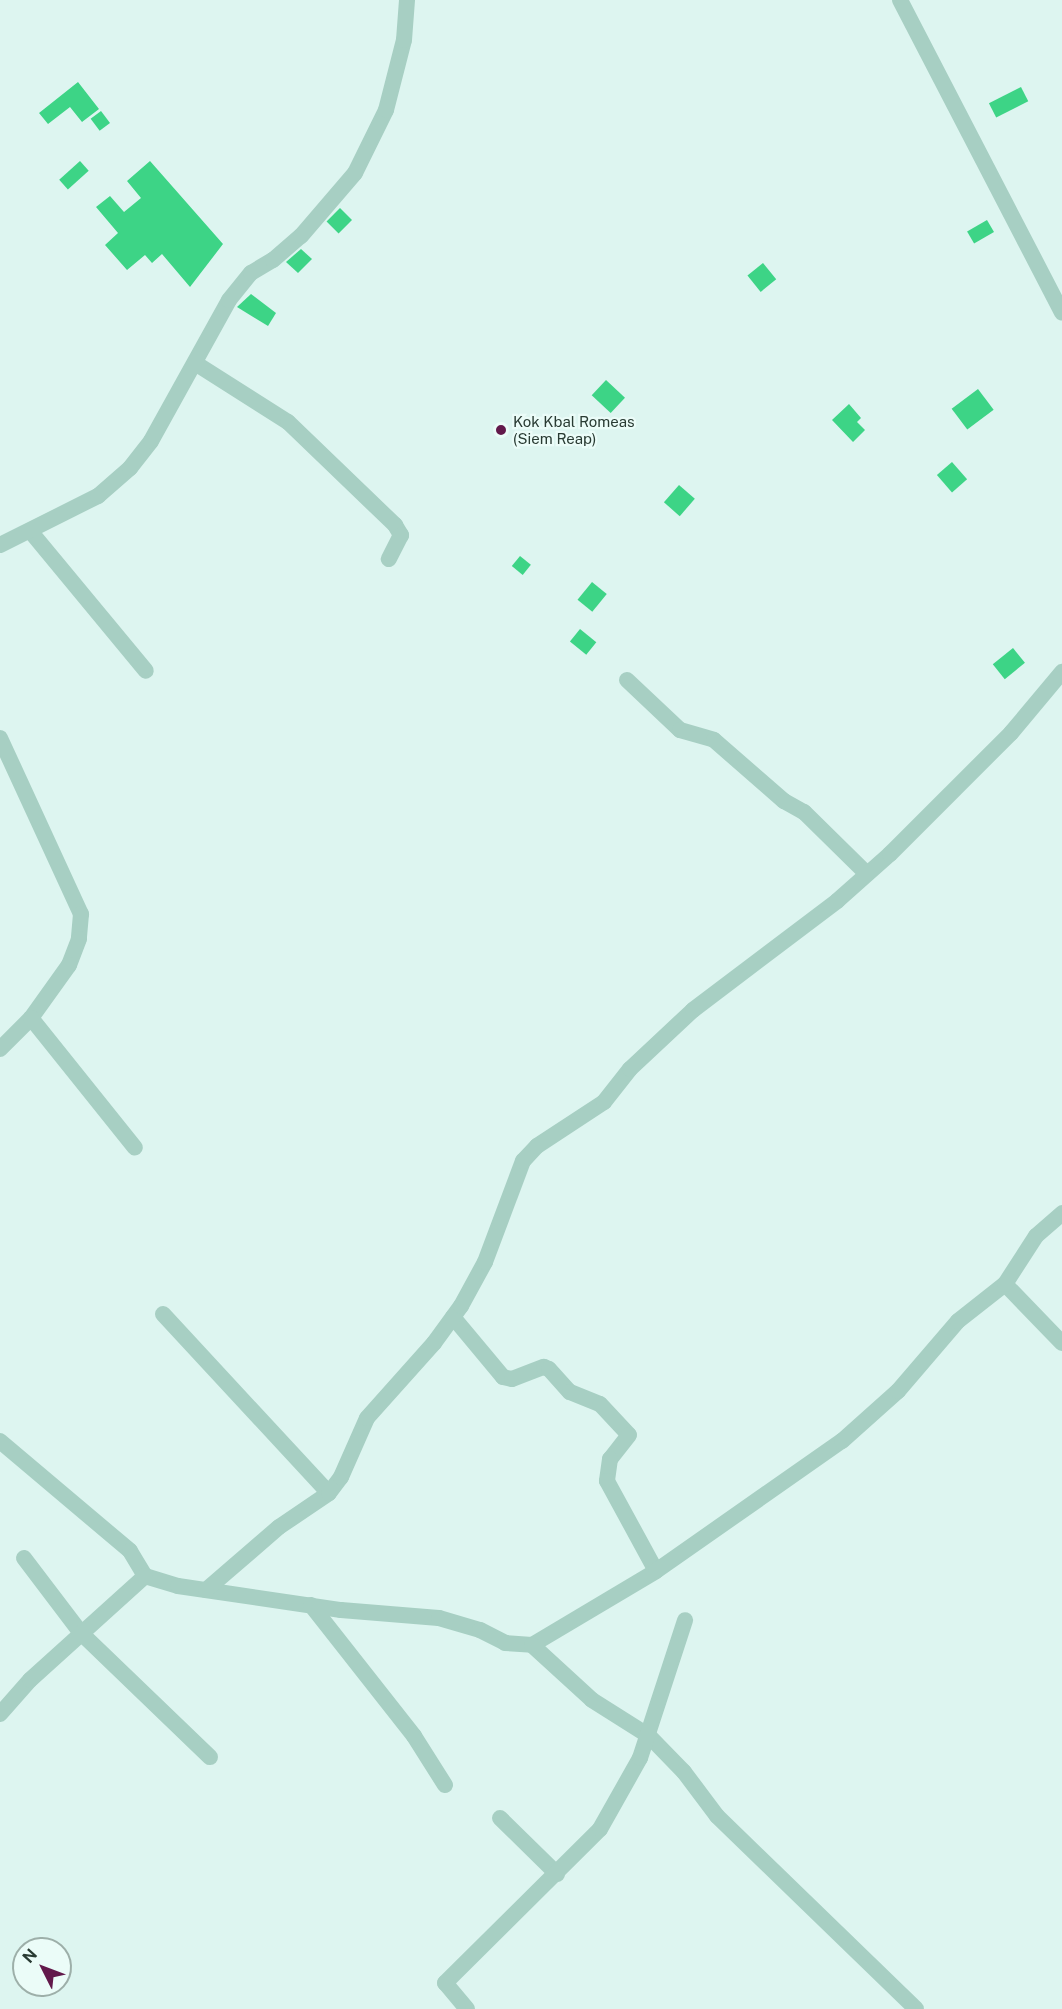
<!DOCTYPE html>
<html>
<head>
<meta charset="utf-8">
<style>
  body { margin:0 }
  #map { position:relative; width:1062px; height:2009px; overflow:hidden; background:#ddf5f0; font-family:"Public Sans",sans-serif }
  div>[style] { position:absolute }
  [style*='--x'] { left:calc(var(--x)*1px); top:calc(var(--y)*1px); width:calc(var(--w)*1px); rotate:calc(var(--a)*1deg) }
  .building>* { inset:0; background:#3dd486; transform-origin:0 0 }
  .street>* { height:16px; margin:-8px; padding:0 8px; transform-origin:8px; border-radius:8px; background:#a7cfc3 }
  .dots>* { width:16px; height:16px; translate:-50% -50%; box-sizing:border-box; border:3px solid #ebfcf8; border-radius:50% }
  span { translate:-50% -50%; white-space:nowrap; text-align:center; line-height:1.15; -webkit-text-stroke:4.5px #ebfcf8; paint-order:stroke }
  .poi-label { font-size:15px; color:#293b33 }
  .left { translate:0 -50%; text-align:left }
  .north { position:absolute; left:12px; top:1937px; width:60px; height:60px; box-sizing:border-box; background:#ebfcf8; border:2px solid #9dafa9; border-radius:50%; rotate:312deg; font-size:16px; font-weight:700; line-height:24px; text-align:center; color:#293b33 }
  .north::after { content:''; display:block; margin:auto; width:21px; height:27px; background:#62194b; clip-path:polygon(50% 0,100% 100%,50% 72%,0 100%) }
</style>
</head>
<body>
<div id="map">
  <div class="building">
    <div style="clip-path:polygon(78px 82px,99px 109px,82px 122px,70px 107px,48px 124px,39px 113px)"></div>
    <div style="left:1021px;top:87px;width:16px;height:36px;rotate:63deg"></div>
    <div style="left:101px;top:111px;width:15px;height:13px;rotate:53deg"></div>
    <div style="left:80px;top:161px;width:13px;height:28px;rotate:48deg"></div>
    <div style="clip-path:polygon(150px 161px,223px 244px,190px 287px,162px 254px,152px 263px,145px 255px,127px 270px,105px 245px,118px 233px,96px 207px,110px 196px,124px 212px,141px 198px,127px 181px)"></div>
    <div style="left:340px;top:208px;width:17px;height:19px;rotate:45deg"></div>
    <div style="left:987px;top:220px;width:14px;height:23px;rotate:60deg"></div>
    <div style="clip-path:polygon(301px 249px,312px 259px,298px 273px,286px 262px)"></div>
    <div style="left:763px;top:263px;width:21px;height:20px;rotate:51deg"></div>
    <div style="clip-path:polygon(251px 294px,276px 313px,268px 326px,237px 307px)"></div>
    <div style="left:606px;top:380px;width:26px;height:21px;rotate:43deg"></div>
    <div style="left:978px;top:389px;width:26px;height:33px;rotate:53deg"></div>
    <div style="clip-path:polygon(849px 404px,861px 418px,857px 422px,865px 430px,853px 442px,832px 420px)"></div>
    <div style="left:952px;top:462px;width:23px;height:20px;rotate:49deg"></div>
    <div style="left:679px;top:485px;width:21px;height:23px;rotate:41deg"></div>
    <div style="left:520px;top:556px;width:14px;height:13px;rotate:39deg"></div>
    <div style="left:592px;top:582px;width:19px;height:23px;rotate:39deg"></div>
    <div style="left:580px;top:629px;width:21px;height:16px;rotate:39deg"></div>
    <div style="left:1013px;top:648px;width:19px;height:26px;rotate:51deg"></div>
  </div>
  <div class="street">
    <div style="--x:900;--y:0;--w:352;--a:62.6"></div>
    <div style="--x:195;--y:363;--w:110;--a:32.4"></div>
    <div style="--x:288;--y:422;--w:149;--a:43.9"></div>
    <div style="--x:395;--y:525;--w:12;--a:59"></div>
    <div style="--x:401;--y:535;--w:27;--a:117"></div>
    <div style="--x:31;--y:532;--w:180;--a:50.4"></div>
    <div style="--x:0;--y:545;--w:110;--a:-26.6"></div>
    <div style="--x:98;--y:496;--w:43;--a:-41.2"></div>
    <div style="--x:130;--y:468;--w:34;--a:-52"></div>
    <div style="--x:151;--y:441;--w:161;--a:-61"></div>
    <div style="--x:229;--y:300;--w:35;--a:-51"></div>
    <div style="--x:251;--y:273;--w:26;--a:-31"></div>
    <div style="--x:273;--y:260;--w:37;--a:-41"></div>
    <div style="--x:301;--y:236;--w:83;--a:-49.4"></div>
    <div style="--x:355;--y:173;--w:70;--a:-63.8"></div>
    <div style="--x:386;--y:110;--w:72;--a:-75.6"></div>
    <div style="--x:404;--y:40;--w:40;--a:-85.7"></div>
    <div style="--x:627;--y:680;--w:73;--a:43.3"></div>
    <div style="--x:680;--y:730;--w:35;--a:16"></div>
    <div style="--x:714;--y:740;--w:93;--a:41.1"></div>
    <div style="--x:784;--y:801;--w:23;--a:29"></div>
    <div style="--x:804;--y:812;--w:88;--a:44.5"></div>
    <div style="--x:0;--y:738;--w:194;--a:65.3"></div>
    <div style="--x:81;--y:914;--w:25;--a:95"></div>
    <div style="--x:79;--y:939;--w:28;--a:111"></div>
    <div style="--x:69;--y:965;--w:65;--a:125.6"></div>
    <div style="--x:31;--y:1018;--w:44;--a:135"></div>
    <div style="--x:31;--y:1018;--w:166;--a:51.3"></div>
    <div style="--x:1005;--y:1284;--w:82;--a:46"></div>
    <div style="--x:163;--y:1314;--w:244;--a:47.2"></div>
    <div style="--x:453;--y:1317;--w:78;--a:50.2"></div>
    <div style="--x:503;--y:1377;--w:9;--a:13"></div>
    <div style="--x:512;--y:1379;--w:34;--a:-21"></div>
    <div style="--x:544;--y:1367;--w:5;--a:22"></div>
    <div style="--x:549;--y:1369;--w:31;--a:48"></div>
    <div style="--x:570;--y:1392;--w:32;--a:22"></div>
    <div style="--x:600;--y:1404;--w:42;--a:46.9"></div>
    <div style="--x:629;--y:1435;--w:31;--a:128"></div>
    <div style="--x:610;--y:1459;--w:22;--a:98"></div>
    <div style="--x:607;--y:1481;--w:102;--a:61.4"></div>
    <div style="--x:0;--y:1441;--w:170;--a:40.2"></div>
    <div style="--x:130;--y:1551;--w:29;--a:59"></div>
    <div style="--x:145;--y:1576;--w:34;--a:17"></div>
    <div style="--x:178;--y:1586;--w:165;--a:8.4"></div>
    <div style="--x:341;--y:1610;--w:98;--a:4.7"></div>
    <div style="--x:439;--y:1618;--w:43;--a:16.3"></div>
    <div style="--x:480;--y:1630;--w:28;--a:27"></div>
    <div style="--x:505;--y:1643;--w:27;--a:4"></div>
    <div style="--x:532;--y:1645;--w:144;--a:-30.8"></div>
    <div style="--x:656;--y:1571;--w:227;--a:-35"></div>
    <div style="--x:842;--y:1441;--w:75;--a:-41.8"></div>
    <div style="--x:898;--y:1391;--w:92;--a:-49.4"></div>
    <div style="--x:958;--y:1321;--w:60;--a:-38.2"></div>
    <div style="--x:1005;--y:1284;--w:57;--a:-57.1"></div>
    <div style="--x:1036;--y:1236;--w:35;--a:-41"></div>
    <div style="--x:24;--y:1558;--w:94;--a:52.8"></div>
    <div style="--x:81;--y:1633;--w:179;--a:43.9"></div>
    <div style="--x:206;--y:1590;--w:96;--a:-40.8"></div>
    <div style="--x:279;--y:1527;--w:60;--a:-34.2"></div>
    <div style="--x:329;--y:1493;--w:20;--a:-53"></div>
    <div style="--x:341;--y:1477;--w:64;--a:-66.2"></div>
    <div style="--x:367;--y:1418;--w:101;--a:-48.2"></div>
    <div style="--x:434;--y:1343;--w:46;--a:-53.9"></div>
    <div style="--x:461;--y:1306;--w:50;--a:-61.4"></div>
    <div style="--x:485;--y:1262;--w:108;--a:-69.4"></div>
    <div style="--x:523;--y:1161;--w:21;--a:-47"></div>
    <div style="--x:537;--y:1146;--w:80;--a:-33.3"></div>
    <div style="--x:604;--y:1102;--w:42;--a:-51.8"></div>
    <div style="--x:630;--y:1069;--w:86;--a:-43.1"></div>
    <div style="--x:693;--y:1010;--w:181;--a:-37.1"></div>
    <div style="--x:837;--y:901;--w:71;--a:-41.6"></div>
    <div style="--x:890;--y:854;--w:171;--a:-45"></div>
    <div style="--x:1011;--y:733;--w:80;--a:-50.1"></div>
    <div style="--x:311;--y:1605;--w:167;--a:51.8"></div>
    <div style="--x:414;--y:1736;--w:58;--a:57.7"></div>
    <div style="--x:532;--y:1645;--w:81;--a:42.5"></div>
    <div style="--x:592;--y:1700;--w:67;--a:32.3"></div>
    <div style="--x:649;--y:1736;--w:50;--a:45.8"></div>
    <div style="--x:684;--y:1772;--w:55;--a:53.1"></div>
    <div style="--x:717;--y:1816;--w:277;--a:44.1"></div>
    <div style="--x:0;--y:1714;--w:45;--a:-48.6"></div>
    <div style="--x:30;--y:1680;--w:155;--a:-42.1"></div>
    <div style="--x:500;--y:1818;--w:80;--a:44.5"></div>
    <div style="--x:467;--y:2009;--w:34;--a:-130"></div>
    <div style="--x:445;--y:1983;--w:218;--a:-44.8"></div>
    <div style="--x:600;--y:1829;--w:81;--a:-60.6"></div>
    <div style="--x:640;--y:1758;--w:145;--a:-71.9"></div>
  </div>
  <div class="dots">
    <div style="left:501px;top:430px;background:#62194b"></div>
  </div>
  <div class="poi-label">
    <span class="left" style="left:513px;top:430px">Kok Kbal Romeas<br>(Siem Reap)</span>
  </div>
  <div class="north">N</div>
</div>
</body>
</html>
